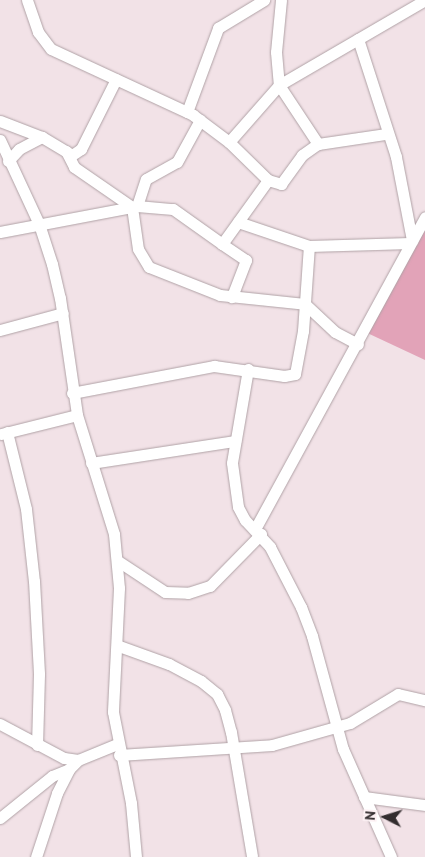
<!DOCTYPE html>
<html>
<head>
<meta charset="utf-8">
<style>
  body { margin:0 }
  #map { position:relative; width:425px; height:857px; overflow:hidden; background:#f2e2e7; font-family:"PT Sans",sans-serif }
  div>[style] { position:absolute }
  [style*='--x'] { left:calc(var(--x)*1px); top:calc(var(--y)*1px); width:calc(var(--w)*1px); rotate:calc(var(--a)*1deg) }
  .green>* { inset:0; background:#e2a3b8 }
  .roads { filter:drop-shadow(0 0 1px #b0a2a6) drop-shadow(0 0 1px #b0a2a6) }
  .minor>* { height:11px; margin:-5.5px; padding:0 5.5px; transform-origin:5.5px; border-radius:5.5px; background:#fff }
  span { translate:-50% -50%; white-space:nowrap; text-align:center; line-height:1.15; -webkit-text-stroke:4.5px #fdf1f4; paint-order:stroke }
  .north { position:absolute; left:360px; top:792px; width:50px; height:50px; -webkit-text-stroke:4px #fdf1f4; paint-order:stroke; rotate:275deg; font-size:14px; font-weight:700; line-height:20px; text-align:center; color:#332d2f }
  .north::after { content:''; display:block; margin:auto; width:18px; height:22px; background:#332d2f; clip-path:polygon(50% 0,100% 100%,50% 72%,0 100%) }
</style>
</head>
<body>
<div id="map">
  <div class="green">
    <div style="clip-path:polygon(425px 221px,425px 360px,363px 331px)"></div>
  </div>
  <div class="roads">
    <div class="minor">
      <div style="--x:27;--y:0;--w:34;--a:71"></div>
      <div style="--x:38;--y:32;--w:21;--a:53"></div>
      <div style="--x:51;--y:49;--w:157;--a:24.9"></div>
      <div style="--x:193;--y:115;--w:45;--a:36.9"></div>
      <div style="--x:229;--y:142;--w:76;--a:-48.7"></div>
      <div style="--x:279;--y:85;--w:169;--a:-30.2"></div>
      <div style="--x:281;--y:0;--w:52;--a:95.5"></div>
      <div style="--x:276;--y:52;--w:33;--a:85"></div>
      <div style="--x:279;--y:85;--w:71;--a:56.5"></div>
      <div style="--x:318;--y:144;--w:69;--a:-8.4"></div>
      <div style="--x:358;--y:39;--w:124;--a:72.1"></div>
      <div style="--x:396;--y:157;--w:85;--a:79.1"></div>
      <div style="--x:187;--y:112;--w:90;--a:-69.7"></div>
      <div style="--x:218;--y:28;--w:54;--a:-31.3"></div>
      <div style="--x:0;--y:121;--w:45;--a:20.9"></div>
      <div style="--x:0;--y:140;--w:93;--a:65.1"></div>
      <div style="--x:39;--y:224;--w:42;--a:72"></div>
      <div style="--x:52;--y:264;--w:35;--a:77"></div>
      <div style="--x:60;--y:298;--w:118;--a:81.7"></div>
      <div style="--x:77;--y:415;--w:125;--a:72.7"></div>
      <div style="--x:114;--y:534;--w:54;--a:84.7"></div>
      <div style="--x:119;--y:588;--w:124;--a:92.8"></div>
      <div style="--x:113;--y:712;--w:93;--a:78.8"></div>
      <div style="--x:131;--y:803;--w:54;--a:84.7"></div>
      <div style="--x:229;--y:142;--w:54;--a:44.3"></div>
      <div style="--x:66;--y:151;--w:18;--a:63"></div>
      <div style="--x:74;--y:167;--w:70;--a:34.6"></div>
      <div style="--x:132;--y:207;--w:42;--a:81.9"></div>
      <div style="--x:138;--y:249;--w:21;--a:59"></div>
      <div style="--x:149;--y:267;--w:76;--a:21.5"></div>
      <div style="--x:220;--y:295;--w:85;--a:6"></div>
      <div style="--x:305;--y:304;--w:41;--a:43"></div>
      <div style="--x:335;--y:332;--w:26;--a:28"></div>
      <div style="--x:8;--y:161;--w:16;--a:-47"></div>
      <div style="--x:19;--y:149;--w:26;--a:-28"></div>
      <div style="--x:42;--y:137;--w:35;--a:31"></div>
      <div style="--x:72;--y:155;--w:11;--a:-34"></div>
      <div style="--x:81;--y:149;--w:78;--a:-63.4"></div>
      <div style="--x:137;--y:206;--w:36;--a:5"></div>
      <div style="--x:173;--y:209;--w:60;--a:35.5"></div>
      <div style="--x:222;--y:244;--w:79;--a:-54.3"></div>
      <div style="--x:268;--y:180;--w:14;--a:17"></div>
      <div style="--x:281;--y:184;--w:36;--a:-54"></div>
      <div style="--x:302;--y:155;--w:19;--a:-35"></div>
      <div style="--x:0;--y:232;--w:139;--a:-10.7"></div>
      <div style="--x:137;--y:206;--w:28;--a:-72"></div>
      <div style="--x:146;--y:179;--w:35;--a:-29"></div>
      <div style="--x:177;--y:162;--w:48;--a:-61.3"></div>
      <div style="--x:222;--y:244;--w:29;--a:34"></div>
      <div style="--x:246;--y:260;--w:40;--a:111"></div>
      <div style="--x:309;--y:246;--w:101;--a:-1.7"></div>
      <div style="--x:0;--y:330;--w:65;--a:-15.1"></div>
      <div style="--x:248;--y:369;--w:95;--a:99.7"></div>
      <div style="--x:232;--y:463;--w:44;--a:82.2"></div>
      <div style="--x:238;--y:507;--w:15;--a:62"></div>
      <div style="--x:245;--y:520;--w:37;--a:47"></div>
      <div style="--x:270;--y:547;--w:68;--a:62.7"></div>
      <div style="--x:301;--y:607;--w:31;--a:69"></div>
      <div style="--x:312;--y:636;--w:117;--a:74.7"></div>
      <div style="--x:343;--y:749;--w:118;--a:66"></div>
      <div style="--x:72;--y:393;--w:145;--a:-10.8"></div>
      <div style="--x:214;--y:366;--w:71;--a:8.1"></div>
      <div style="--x:284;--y:376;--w:11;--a:-10"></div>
      <div style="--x:295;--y:374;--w:44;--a:-79.5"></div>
      <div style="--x:303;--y:331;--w:85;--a:-86"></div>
      <div style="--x:309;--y:246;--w:75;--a:-161.3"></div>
      <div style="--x:7;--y:432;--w:79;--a:76.1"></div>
      <div style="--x:26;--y:509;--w:72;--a:83.7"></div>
      <div style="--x:34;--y:581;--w:93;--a:86.9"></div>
      <div style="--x:39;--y:674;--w:71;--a:91.6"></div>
      <div style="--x:1;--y:434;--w:78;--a:-14"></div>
      <div style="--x:91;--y:463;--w:146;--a:-8.7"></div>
      <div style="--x:255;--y:529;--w:355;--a:-61.4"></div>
      <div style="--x:118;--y:561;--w:56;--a:33.4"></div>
      <div style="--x:165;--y:592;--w:23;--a:2"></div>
      <div style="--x:188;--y:593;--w:23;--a:-18"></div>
      <div style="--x:210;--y:586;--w:73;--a:-45.6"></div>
      <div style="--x:119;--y:646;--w:53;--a:19.8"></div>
      <div style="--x:169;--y:664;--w:36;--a:28"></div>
      <div style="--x:201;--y:681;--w:21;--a:39"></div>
      <div style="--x:217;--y:694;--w:18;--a:63"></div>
      <div style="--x:225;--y:710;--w:23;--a:75"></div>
      <div style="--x:231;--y:732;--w:126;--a:80.4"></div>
      <div style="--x:0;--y:724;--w:72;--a:28"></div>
      <div style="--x:64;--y:758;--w:14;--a:8"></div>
      <div style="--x:78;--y:760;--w:42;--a:-22.3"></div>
      <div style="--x:119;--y:755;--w:153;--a:-3.7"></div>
      <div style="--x:272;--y:745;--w:81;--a:-15.8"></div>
      <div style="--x:350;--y:723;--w:56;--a:-31.1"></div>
      <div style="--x:398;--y:694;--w:28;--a:13"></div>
      <div style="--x:364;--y:797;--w:62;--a:7.5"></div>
      <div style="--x:0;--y:818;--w:67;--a:-38.9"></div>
      <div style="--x:52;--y:776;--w:18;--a:-22"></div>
      <div style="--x:36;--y:857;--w:67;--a:-71.8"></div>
      <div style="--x:57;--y:793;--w:27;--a:-63"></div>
      <div style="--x:69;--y:769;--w:13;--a:-45"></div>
    </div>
  </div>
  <div class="north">N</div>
</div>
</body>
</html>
